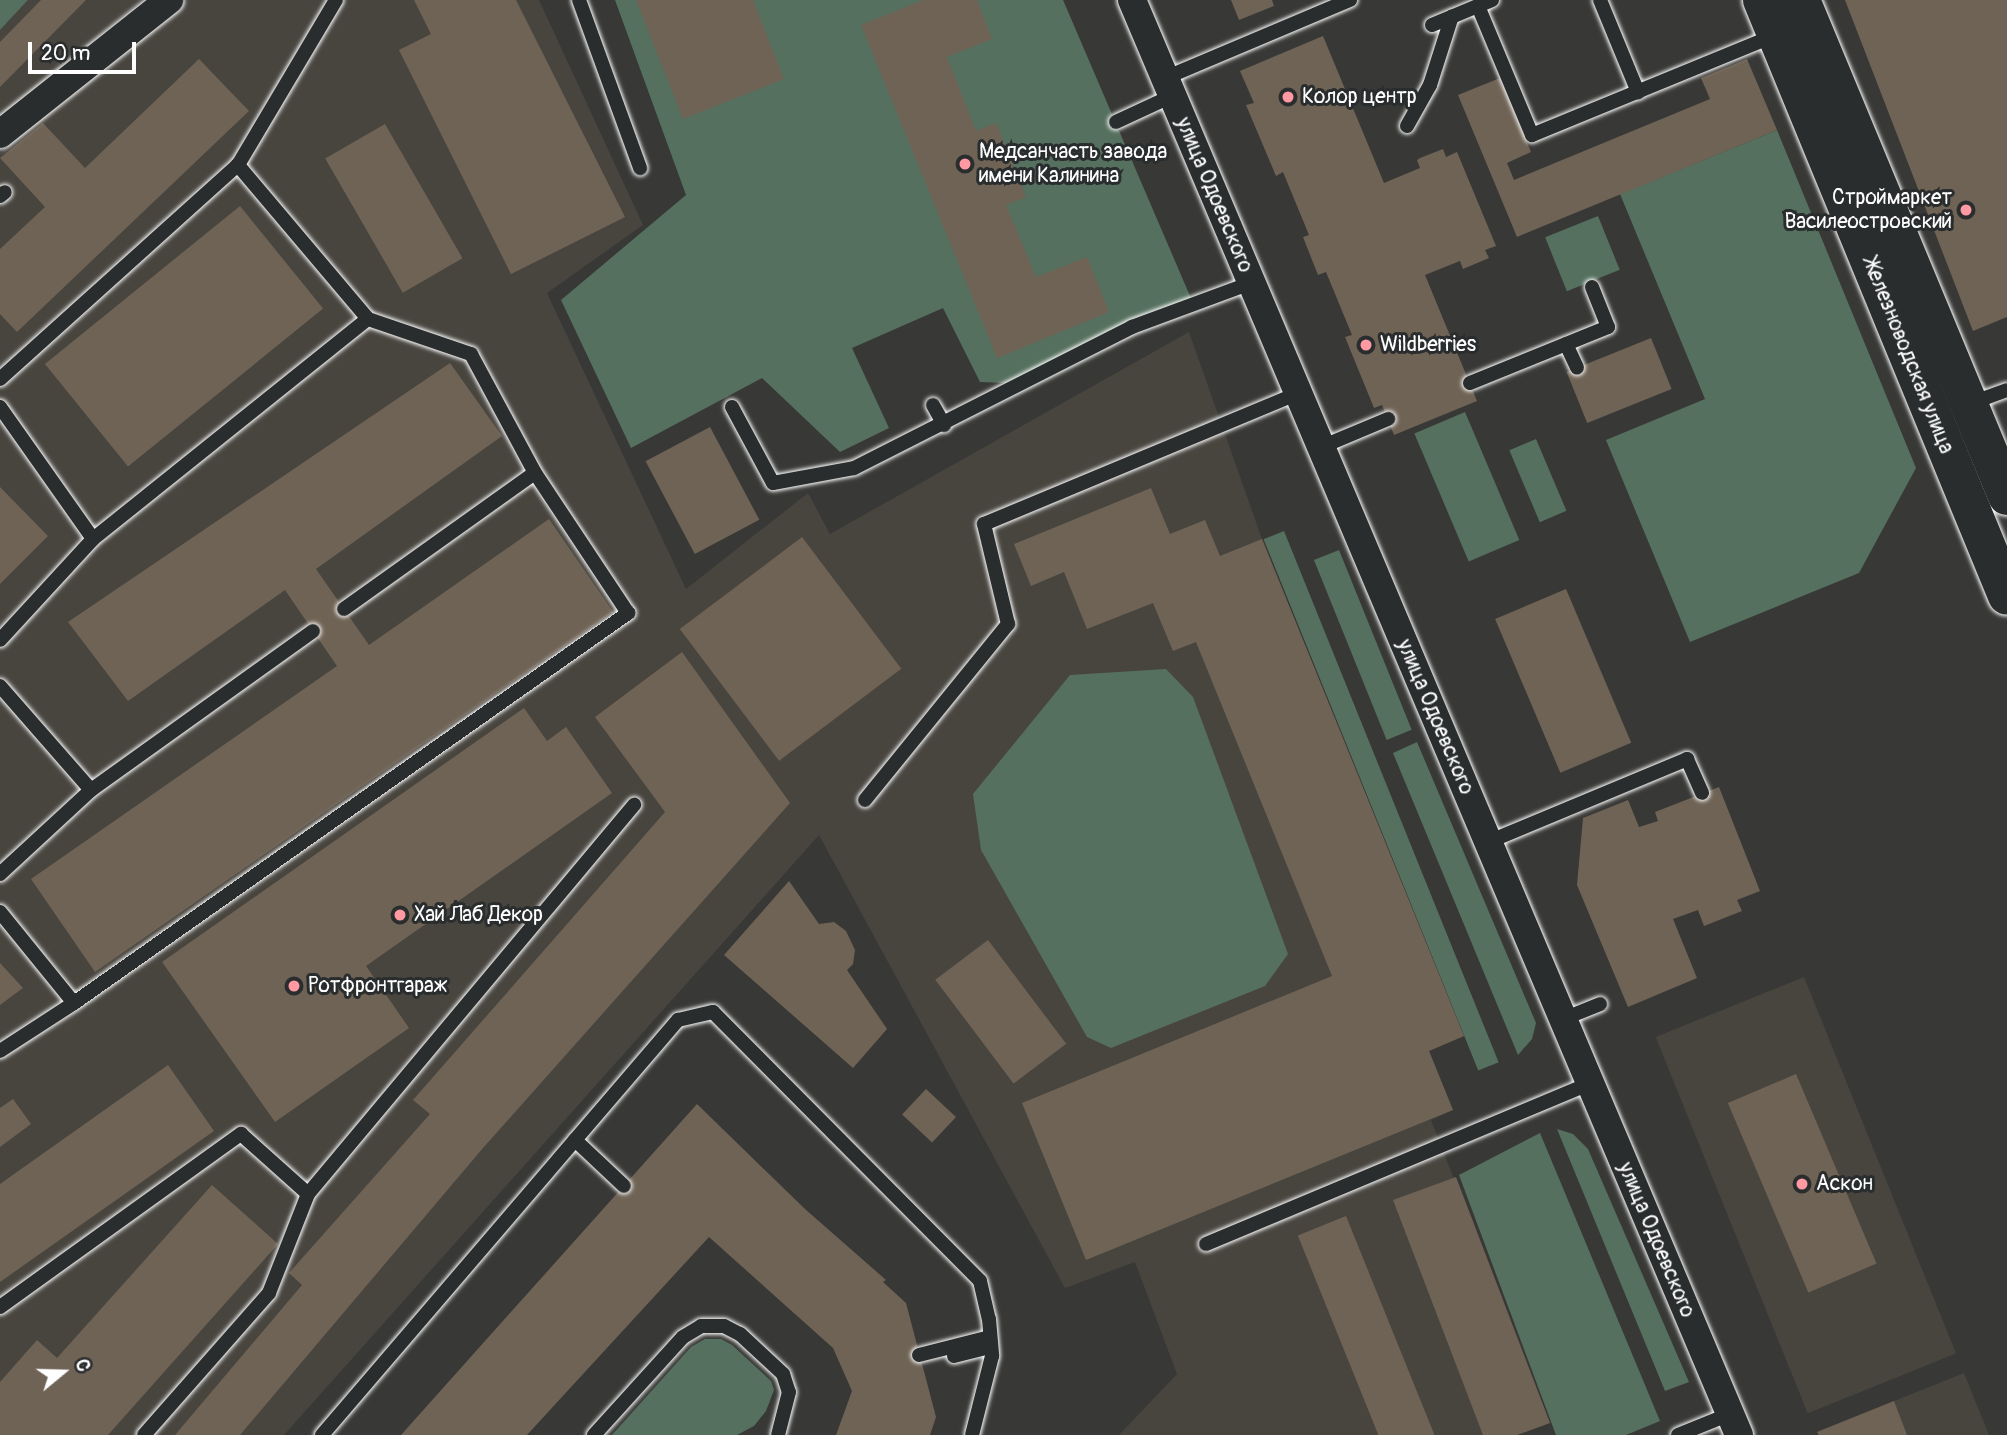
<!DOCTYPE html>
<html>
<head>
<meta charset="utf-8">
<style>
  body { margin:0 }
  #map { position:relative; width:2007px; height:1435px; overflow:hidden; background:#383836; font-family:Pangolin,sans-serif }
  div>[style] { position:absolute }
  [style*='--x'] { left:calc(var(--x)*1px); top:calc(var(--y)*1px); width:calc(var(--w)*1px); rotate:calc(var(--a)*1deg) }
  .built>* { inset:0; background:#48453f; transform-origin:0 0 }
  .green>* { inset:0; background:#55705f; transform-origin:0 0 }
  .building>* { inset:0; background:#6f6355; transform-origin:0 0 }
  .roads { filter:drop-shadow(0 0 2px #fff) drop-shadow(0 0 2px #fff) }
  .lane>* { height:14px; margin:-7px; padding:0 7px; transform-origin:7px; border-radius:7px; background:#2a2d2e }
  .street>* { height:28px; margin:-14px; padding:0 14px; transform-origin:14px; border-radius:14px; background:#2a2d2e }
  .secondary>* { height:38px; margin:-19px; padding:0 19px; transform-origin:19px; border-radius:19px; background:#2a2d2e }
  .dots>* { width:19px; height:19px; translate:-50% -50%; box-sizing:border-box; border:4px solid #2a2d2e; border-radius:50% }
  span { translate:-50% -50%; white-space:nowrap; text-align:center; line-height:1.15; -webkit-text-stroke:6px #2a2d2e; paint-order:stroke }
  .poi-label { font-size:21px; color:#fff }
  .left { translate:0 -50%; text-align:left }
  .right { translate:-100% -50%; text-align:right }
  .street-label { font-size:21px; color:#fff }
  .north { position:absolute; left:28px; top:1337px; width:70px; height:70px; -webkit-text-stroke:5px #2a2d2e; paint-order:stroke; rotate:71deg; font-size:19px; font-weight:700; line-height:28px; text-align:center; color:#fff }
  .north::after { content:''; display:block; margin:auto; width:24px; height:32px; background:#fff; clip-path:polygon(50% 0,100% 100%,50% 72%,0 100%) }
  .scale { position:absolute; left:28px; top:42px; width:108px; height:32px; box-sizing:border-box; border:4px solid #fff; border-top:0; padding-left:9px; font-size:21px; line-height:24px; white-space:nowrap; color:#fff; -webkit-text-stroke:5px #2a2d2e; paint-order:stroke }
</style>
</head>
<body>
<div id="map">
  <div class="built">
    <div style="clip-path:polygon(28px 0,142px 0,0 118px,0 30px)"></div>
    <div style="clip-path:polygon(188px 0,539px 0,643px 225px,547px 293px,686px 589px,808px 493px,830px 534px,1189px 332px,1262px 539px,1464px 1036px,1429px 1051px,1453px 1110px,1431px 1120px,1550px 1423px,1517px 1435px,1119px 1435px,1177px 1374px,1135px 1262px,1065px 1288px,819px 835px,284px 1435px,0 1435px,0 153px)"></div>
    <div style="left:1804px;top:977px;width:406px;height:160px;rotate:68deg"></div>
    <div style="clip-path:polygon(1964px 1373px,1989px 1435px,1819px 1435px,1817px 1432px)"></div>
  </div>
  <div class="green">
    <div style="clip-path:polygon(0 0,28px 0,0 30px)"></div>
    <div style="clip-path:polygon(615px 0,1063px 0,1193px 303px,1006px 383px,980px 382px,943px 308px,852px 348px,889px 428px,840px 452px,762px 378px,631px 448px,561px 300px,686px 195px)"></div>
    <div style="clip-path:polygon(1777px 130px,1916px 468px,1859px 573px,1690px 642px,1606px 440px,1705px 399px,1620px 194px)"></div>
    <div style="left:1598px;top:216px;width:58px;height:57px;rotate:68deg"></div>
    <div style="left:1465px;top:412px;width:139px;height:55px;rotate:67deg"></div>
    <div style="left:1536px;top:439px;width:78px;height:29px;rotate:67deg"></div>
    <div style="left:1284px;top:531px;width:573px;height:22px;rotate:68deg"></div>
    <div style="left:1339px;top:550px;width:194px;height:27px;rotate:68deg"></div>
    <div style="clip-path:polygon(1166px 669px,1193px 697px,1288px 954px,1265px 986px,1111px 1048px,1087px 1037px,981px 850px,973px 794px,1070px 675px)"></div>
    <div style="clip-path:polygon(1417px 742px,1536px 1023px,1532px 1039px,1518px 1055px,1393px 753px)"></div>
    <div style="clip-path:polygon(1557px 1129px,1573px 1134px,1588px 1149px,1689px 1382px,1665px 1391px)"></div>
    <div style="clip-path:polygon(1540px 1133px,1660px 1421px,1626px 1435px,1556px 1435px,1459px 1175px)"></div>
    <div style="clip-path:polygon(705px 1339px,721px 1339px,732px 1345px,771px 1381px,774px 1390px,766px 1411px,754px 1426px,737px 1435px,612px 1435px,691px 1347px)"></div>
  </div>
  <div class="building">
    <div style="clip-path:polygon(41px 0,86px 0,0 87px,0 42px)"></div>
    <div style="clip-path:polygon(414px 0,516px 0,625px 217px,511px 274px,399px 50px,431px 34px)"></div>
    <div style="clip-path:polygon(636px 0,753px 0,784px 79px,683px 119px)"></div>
    <div style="clip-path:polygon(923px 0,977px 0,992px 39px,947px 57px,976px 131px,996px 123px,1026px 197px,1006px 205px,1036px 277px,1087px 257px,1109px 312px,997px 358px,861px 25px)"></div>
    <div style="clip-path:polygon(1231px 0,1272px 0,1274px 6px,1239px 20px)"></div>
    <div style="clip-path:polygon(1845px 0,2007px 0,2007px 317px,1973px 331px)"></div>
    <div style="clip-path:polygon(1323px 36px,1384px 183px,1420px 168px,1417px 160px,1420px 158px,1443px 149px,1446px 157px,1457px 152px,1496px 246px,1485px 250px,1489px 258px,1463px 269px,1460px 261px,1425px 275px,1477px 401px,1394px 435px,1382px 405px,1374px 408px,1345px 337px,1352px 335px,1326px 272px,1318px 275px,1303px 237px,1309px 235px,1283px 172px,1276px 176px,1246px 105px,1254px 103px,1240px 71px)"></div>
    <div style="clip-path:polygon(199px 59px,249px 111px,17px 332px,0 314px,0 249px,45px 207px,0 158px,43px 123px,85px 168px)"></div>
    <div style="clip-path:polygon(1747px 59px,1777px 130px,1517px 237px,1458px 95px,1500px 78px,1531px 152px,1507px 163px,1514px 180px,1710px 99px,1701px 78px)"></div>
    <div style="left:385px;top:124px;width:155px;height:69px;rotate:60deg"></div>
    <div style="left:240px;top:206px;width:132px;height:251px;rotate:51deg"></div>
    <div style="left:1651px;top:338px;width:55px;height:91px;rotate:68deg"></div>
    <div style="clip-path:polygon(450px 363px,502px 436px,316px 569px,369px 645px,549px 519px,613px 612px,95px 972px,31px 879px,337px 666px,285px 590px,128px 701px,68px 622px)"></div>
    <div style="left:710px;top:427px;width:105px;height:73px;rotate:62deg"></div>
    <div style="clip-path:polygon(0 487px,48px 536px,0 584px)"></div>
    <div style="clip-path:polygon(1151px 488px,1170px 534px,1205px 520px,1220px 556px,1262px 539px,1464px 1036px,1429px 1051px,1453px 1110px,1086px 1260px,1022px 1103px,1332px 976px,1196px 642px,1173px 651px,1153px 603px,1087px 629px,1064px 572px,1031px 586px,1014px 544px)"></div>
    <div style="left:802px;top:537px;width:165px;height:153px;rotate:53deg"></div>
    <div style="left:1566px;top:589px;width:167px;height:77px;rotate:67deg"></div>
    <div style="clip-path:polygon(682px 652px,790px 803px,483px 1148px,240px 1435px,175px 1435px,302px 1285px,289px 1273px,430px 1114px,413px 1100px,665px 812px,595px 717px)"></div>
    <div style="clip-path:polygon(524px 708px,547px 741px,566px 727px,612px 793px,366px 966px,409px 1028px,275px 1122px,162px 962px)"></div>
    <div style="clip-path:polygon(1719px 787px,1760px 891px,1737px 900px,1742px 911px,1704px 926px,1698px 910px,1673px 919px,1697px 978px,1628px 1007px,1577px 885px,1583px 818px,1628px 800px,1639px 827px,1658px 821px,1655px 812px)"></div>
    <div style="clip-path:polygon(789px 881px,819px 924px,834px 922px,846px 931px,855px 950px,853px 964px,847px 970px,887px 1029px,853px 1068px,724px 955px)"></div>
    <div style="left:988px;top:940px;width:130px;height:66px;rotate:53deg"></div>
    <div style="clip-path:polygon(0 963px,23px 988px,0 1005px)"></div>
    <div style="clip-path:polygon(168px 1065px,214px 1131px,0 1282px,0 1184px)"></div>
    <div style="left:1796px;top:1074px;width:206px;height:74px;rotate:67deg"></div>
    <div style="left:926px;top:1089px;width:41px;height:35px;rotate:43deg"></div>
    <div style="clip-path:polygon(13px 1099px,31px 1124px,0 1147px,0 1108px)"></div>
    <div style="clip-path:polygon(697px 1104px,805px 1209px,886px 1280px,883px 1282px,906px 1303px,936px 1417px,930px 1435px,836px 1435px,852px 1391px,833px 1348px,709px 1237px,527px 1435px,401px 1435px)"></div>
    <div style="clip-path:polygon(1456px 1177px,1550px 1423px,1517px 1435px,1483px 1435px,1393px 1200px)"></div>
    <div style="clip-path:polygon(212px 1185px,278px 1244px,108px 1435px,0 1435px,0 1382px,37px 1340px,57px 1358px)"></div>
    <div style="left:1346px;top:1216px;width:236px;height:52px;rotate:68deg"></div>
    <div style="clip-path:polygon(1894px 1401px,1907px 1435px,1819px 1435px,1817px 1432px)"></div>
  </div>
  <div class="roads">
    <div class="lane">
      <div style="--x:579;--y:0;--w:179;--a:70"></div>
      <div style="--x:1600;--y:0;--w:100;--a:67.6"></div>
      <div style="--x:1478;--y:6;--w:140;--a:67.3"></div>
      <div style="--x:1532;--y:135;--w:264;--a:-22.3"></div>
      <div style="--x:1432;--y:25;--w:65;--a:-22.6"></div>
      <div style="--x:1165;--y:78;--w:201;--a:-22.9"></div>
      <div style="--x:1116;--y:122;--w:62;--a:-24.9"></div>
      <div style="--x:1407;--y:126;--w:47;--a:-60.7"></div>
      <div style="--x:1430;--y:85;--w:72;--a:-72.3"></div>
      <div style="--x:0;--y:196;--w:6;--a:-39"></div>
      <div style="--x:1566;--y:344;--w:26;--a:65"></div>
      <div style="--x:0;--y:379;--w:320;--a:-42"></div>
      <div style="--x:238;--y:165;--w:192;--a:-59.3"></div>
      <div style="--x:1470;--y:383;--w:149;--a:-22.1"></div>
      <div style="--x:1608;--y:327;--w:43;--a:-111.8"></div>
      <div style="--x:1969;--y:404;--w:40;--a:-20.2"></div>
      <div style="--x:933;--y:405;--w:23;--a:61"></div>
      <div style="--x:0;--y:407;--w:161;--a:54.8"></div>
      <div style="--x:93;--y:539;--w:137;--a:132.6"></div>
      <div style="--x:732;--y:407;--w:86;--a:61.7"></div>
      <div style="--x:773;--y:483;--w:82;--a:-10.5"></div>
      <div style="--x:854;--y:468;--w:312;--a:-26.9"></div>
      <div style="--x:1132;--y:327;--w:127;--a:-20.3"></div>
      <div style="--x:1321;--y:447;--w:73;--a:-22.7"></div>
      <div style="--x:93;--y:539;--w:352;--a:-38.7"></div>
      <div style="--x:344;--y:609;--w:234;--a:-35.5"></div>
      <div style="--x:0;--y:686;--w:138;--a:48.8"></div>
      <div style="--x:91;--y:790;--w:273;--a:-35.6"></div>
      <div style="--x:865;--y:800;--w:227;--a:-50.9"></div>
      <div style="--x:1008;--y:624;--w:103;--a:-103.5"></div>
      <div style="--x:984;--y:524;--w:340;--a:-22.6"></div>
      <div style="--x:1488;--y:842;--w:216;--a:-22.6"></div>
      <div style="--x:1687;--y:759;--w:37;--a:66"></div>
      <div style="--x:0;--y:874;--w:124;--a:-42.7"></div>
      <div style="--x:0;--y:912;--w:117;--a:50.9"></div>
      <div style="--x:1563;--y:1019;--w:40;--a:-22"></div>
      <div style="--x:0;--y:1051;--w:88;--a:-33"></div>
      <div style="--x:74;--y:1003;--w:678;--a:-35.14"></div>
      <div style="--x:628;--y:613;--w:168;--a:-123.6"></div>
      <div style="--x:535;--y:473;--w:135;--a:-118.3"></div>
      <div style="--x:471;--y:354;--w:109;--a:-161.2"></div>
      <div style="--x:368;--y:319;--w:202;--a:-130.2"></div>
      <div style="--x:575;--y:1140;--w:67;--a:43.2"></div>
      <div style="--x:1206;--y:1244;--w:416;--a:-22.7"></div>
      <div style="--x:0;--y:1307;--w:297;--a:-35.7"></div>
      <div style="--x:241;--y:1134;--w:90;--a:41.8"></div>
      <div style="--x:919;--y:1355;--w:73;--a:-14.2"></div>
      <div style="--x:954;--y:1356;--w:38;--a:-14"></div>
      <div style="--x:144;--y:1435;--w:189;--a:-48.6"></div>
      <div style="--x:269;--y:1293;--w:106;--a:-68.5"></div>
      <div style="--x:308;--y:1194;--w:508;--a:-50.04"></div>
      <div style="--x:322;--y:1435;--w:547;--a:-49.38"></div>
      <div style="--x:678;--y:1020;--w:36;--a:-13"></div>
      <div style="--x:713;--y:1012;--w:379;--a:45.2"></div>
      <div style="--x:980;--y:1281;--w:39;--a:77"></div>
      <div style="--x:989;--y:1319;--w:37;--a:85"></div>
      <div style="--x:992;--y:1356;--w:81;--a:104.2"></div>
      <div style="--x:594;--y:1435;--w:132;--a:-47.8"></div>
      <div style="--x:683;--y:1337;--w:21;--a:-31"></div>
      <div style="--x:701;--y:1326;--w:23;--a:0"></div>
      <div style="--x:724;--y:1326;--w:18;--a:27"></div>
      <div style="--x:740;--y:1334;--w:59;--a:42.9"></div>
      <div style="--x:783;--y:1374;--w:19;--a:72"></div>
      <div style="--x:789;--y:1392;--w:44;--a:104.3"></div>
      <div style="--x:1678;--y:1435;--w:56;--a:-22"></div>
    </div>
    <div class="street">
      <div style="--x:1132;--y:0;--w:1558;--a:67.07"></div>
      <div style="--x:0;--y:134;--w:216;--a:-38.4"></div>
    </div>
    <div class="secondary">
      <div style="--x:1762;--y:0;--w:644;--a:67.65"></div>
      <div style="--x:1801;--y:0;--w:537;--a:67.45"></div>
    </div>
  </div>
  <div class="dots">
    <div style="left:1288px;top:97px;background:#ff9aa2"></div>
    <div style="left:965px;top:164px;background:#ff9aa2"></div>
    <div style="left:1966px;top:210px;background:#ff9aa2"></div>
    <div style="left:1366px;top:345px;background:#ff9aa2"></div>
    <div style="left:400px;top:915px;background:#ff9aa2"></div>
    <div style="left:294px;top:986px;background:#ff9aa2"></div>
    <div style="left:1802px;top:1184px;background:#ff9aa2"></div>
  </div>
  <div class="poi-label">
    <span class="left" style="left:1302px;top:97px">Колор центр</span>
    <span class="left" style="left:979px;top:164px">Медсанчасть завода<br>имени Калинина</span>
    <span class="right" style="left:1952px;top:210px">Строймаркет<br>Василеостровский</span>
    <span class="left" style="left:1380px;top:345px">Wildberries</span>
    <span class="left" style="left:414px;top:915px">Хай Лаб Декор</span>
    <span class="left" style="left:308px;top:986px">Ротфронтгараж</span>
    <span class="left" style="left:1816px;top:1184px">Аскон</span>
  </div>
  <div class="street-label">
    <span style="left:1214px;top:195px;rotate:67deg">улица Одоевского</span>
    <span style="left:1908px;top:356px;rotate:68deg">Железноводская улица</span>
    <span style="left:1435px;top:717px;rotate:67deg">улица Одоевского</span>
    <span style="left:1656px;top:1240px;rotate:67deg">улица Одоевского</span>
  </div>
  <div class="north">С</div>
  <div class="scale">20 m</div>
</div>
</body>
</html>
